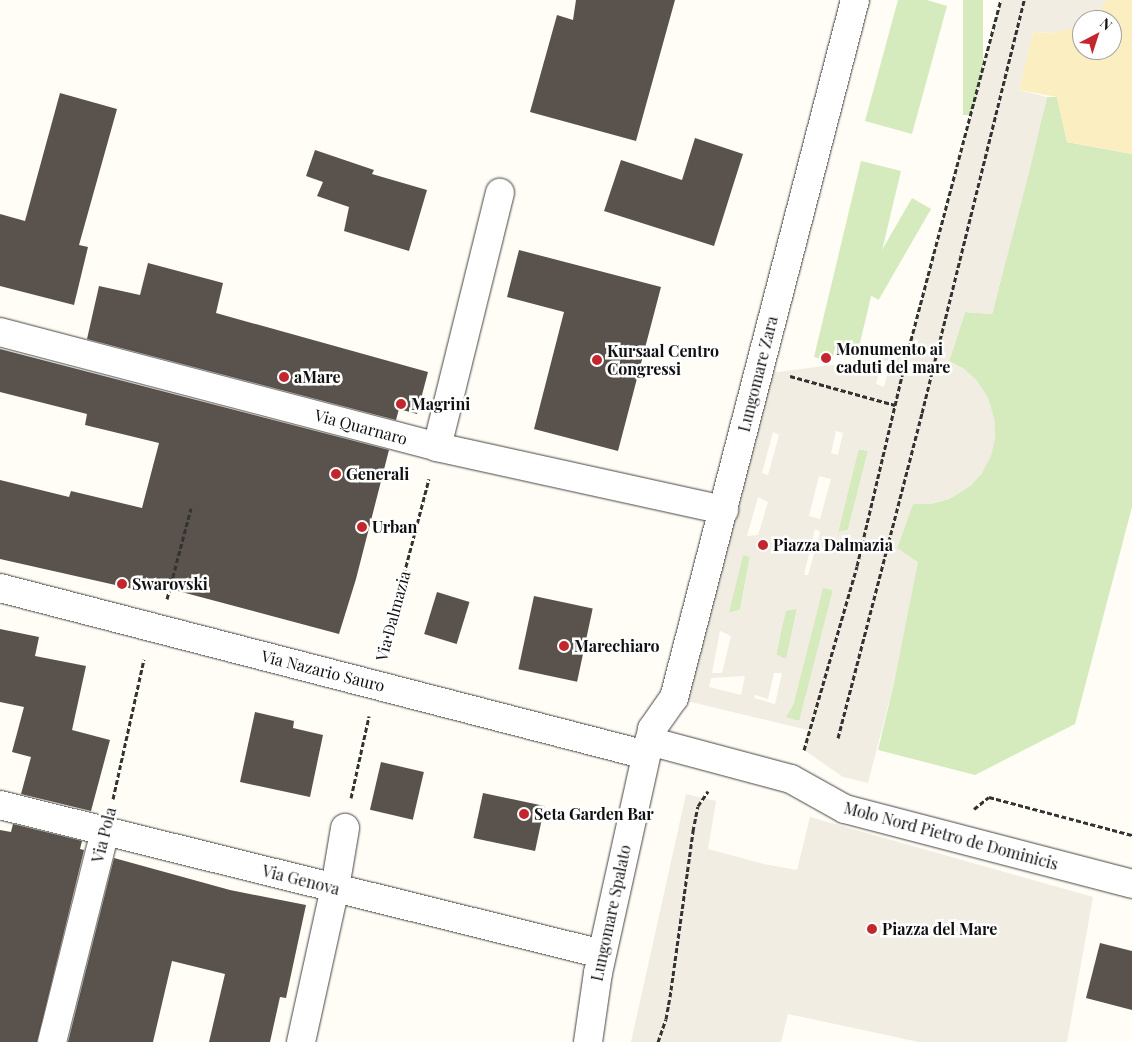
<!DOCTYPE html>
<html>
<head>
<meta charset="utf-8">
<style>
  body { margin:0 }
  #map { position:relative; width:1132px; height:1042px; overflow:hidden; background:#fffdf5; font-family:"Playfair Display",serif }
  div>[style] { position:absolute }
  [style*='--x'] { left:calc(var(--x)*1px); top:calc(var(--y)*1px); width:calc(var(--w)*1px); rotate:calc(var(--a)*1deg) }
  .green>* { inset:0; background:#d5ebbd; transform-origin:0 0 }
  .sand>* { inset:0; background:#fbeec1 }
  .plaza>* { inset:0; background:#f1ede2 }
  .building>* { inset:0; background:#5a524d; transform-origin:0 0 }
  .path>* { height:3px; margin-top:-1.5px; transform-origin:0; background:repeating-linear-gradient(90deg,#333 0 5px,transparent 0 7.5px) }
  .roads { filter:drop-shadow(0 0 1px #444) drop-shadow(0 0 1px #444) }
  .minor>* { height:28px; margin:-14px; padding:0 14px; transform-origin:14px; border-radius:14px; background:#fff }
  .dots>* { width:14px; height:14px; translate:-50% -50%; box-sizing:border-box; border:2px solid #fff; border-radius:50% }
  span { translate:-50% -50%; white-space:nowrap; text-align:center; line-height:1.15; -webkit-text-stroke:5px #fff; paint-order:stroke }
  .poi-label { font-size:16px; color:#111; font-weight:700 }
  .left { translate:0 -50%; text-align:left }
  .street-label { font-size:16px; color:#111 }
  .north { position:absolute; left:1072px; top:10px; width:50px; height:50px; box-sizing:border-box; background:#fff; border:1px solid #a0a0a0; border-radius:50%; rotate:40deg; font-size:14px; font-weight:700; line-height:20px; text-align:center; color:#111 }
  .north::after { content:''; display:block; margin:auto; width:18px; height:22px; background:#c4262e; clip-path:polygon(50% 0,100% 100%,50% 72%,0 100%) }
</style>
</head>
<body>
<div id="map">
  <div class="green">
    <div style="clip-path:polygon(898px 0,927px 0,947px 6px,912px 134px,865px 121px)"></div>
    <div style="left:963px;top:0;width:20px;height:115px"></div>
    <div style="clip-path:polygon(1047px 97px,1057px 97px,1067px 142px,1132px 154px,1132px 507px,1075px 724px,975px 775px,878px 750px,894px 683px,897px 548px,913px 503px,930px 504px,949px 499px,970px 486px,982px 473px,989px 400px,977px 381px,964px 369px,949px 361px,965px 312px,992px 314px)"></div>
    <div style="clip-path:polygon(861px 161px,901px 171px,859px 347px,837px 342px,831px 362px,814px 357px)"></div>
    <div style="left:912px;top:198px;width:22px;height:105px;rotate:30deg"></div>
    <div style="clip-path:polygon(858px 449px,868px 451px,848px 530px,838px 532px)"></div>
    <div style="clip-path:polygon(743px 554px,750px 557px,740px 610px,728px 613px)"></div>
    <div style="clip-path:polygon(823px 587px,833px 590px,800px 721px,785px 718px,793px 705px)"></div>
    <div style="left:797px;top:609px;width:51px;height:11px;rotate:102deg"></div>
  </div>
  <div class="sand">
    <div style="clip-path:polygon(1106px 0,1132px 0,1132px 154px,1067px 142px,1057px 97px,1019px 90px,1033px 32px,1053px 33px,1082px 24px,1082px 50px,1112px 50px,1112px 20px,1087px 20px,1102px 7px)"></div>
  </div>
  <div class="plaza">
    <div style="clip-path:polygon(evenodd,1001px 0,1106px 0,1102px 7px,1087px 20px,1082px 20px,1082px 24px,1070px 29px,1053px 33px,1033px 32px,1019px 90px,1047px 97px,1028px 177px,992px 314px,965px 312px,949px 361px,964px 369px,977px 381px,989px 400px,995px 422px,995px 439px,991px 456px,982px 473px,970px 486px,949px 499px,930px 504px,913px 504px,897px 548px,918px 562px,894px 683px,868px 783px,843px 777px,804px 750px,808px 730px,674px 698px,759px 368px,778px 372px,907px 355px,1001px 0,891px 360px,884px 387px,876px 384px,882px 361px,891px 360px,1001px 0,836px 431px,843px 433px,838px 455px,831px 453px,836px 431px,1001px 0,773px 432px,779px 435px,768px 475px,762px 473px,773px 432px,1001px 0,859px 449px,868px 451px,848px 530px,838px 532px,859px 449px,1001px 0,819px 476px,831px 479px,820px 519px,809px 516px,819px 476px,1001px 0,758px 497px,768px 502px,758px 535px,747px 536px,758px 497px,1001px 0,815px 529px,820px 532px,808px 575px,804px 575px,815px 529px,1001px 0,743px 555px,750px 557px,740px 610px,729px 613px,743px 555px,1001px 0,823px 588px,833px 590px,799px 721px,786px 717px,793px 705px,823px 588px,1001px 0,797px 609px,786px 659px,785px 659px,776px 654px,786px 611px,797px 609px,1001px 0,720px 631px,731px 636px,722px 673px,712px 673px,720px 631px,1001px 0,774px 673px,782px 673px,775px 704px,754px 698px,755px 695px,768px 699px,774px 673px,1001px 0,745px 676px,741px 695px,709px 687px,711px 678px,745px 676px)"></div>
    <div style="clip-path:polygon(686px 794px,716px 801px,708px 849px,764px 864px,797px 870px,810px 817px,1093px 897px,1067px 1042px,919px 1042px,788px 1014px,781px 1042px,631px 1042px)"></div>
  </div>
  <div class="building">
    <div style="clip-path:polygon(576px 0,675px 0,636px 141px,530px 112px,557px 15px,573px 20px)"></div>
    <div style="clip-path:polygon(60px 93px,117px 109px,79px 245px,88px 247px,74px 305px,0 286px,0 214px,25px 221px)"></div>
    <div style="clip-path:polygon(695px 138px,743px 154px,714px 246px,604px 211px,621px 160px,682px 180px)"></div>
    <div style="clip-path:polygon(315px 150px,374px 170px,372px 174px,427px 190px,409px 251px,344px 231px,349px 207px,317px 196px,323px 182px,306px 176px)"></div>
    <div style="clip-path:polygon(519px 250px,661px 287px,618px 451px,534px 429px,564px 312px,507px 297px)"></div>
    <div style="clip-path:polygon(148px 263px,223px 283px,216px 313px,428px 372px,417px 414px,399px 409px,396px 420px,87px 339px,99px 286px,140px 295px)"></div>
    <div style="clip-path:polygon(0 349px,389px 450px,356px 579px,339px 634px,144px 582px,142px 591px,0 559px,0 480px,69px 497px,71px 491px,142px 508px,159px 443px,85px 425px,87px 414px,0 392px)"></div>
    <div style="left:437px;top:592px;width:34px;height:44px;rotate:17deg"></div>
    <div style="left:534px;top:596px;width:60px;height:75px;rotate:12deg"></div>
    <div style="clip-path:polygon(0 629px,39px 637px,35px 656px,86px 666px,72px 730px,110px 740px,91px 811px,21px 794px,31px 757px,12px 752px,24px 707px,0 702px)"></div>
    <div style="clip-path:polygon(255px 712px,294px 721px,293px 728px,323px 735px,310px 797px,240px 782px)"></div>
    <div style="left:381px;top:762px;width:44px;height:49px;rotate:13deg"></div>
    <div style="left:483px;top:793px;width:63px;height:46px;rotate:12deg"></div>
    <div style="clip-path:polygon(13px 824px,82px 841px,80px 849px,84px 850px,37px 1042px,0 1042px,0 830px,11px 832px)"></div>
    <div style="clip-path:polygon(114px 858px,230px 890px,306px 905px,286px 998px,280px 997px,270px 1042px,209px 1042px,225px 974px,172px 961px,153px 1042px,68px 1042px)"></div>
    <div style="clip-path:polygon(1100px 943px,1132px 951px,1132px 1010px,1086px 998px)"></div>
  </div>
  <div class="path">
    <div style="--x:790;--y:376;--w:109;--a:15.4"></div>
    <div style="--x:167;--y:599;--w:94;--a:-75.2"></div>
    <div style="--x:383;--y:654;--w:181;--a:-75.3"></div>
    <div style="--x:838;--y:738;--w:336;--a:-75.5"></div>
    <div style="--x:922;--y:413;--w:425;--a:-76.1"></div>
    <div style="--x:804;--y:750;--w:191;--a:-73.9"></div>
    <div style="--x:857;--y:566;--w:217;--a:-76.7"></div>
    <div style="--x:907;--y:355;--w:367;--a:-75.2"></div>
    <div style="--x:351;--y:798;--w:84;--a:-77.6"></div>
    <div style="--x:113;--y:799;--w:143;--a:-77.5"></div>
    <div style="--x:974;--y:809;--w:19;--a:-39"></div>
    <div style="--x:989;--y:797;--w:148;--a:14.9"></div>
    <div style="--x:658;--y:1042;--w:24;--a:-71"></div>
    <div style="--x:666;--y:1019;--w:29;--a:-80"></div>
    <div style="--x:671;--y:990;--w:161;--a:-82.1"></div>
    <div style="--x:693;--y:831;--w:25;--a:-79"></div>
    <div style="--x:698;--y:806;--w:18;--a:-56"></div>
  </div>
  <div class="roads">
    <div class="minor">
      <div style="--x:0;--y:332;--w:452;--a:14.7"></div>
      <div style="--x:437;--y:447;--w:294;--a:12.4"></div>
      <div style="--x:437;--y:447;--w:262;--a:-76.1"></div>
      <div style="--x:0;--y:588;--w:667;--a:14.49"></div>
      <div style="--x:649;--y:741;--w:147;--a:15"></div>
      <div style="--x:791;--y:779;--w:62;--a:29.1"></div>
      <div style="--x:845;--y:809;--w:297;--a:14.6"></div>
      <div style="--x:0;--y:805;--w:620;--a:13.9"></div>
      <div style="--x:52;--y:1042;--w:218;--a:-75.9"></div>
      <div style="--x:301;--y:1042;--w:158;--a:-77.6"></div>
      <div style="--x:335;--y:888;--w:61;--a:-80.5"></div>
      <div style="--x:588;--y:1042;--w:70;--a:-81.8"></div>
      <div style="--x:598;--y:973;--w:250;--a:-77.5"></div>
      <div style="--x:652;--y:729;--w:38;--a:-55"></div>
      <div style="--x:674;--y:698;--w:721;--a:-75.46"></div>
    </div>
  </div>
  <div class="dots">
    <div style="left:826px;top:358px;background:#c4262e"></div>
    <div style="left:597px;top:360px;background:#c4262e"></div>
    <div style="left:284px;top:377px;background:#c4262e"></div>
    <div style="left:401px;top:404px;background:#c4262e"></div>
    <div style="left:336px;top:474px;background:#c4262e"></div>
    <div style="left:362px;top:527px;background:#c4262e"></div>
    <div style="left:763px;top:545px;background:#c4262e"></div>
    <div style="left:122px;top:584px;background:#c4262e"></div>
    <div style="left:564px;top:646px;background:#c4262e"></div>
    <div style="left:524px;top:814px;background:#c4262e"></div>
    <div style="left:872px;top:929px;background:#c4262e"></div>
  </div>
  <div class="poi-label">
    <span class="left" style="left:836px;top:358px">Monumento ai<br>caduti del mare</span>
    <span class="left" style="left:607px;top:360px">Kursaal Centro<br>Congressi</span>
    <span class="left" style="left:294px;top:377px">aMare</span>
    <span class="left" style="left:411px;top:404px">Magrini</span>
    <span class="left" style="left:346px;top:474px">Generali</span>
    <span class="left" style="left:372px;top:527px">Urban</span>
    <span class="left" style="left:773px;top:545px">Piazza Dalmazia</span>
    <span class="left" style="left:132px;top:584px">Swarovski</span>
    <span class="left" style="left:574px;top:646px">Marechiaro</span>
    <span class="left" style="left:534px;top:814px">Seta Garden Bar</span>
    <span class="left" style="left:882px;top:929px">Piazza del Mare</span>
  </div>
  <div class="street-label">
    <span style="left:758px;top:374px;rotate:-76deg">Lungomare Zara</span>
    <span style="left:361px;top:427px;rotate:15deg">Via Quarnaro</span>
    <span style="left:393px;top:616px;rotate:-75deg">Via Dalmazia</span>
    <span style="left:323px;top:671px;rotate:14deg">Via Nazario Sauro</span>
    <span style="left:104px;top:835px;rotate:-76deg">Via Pola</span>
    <span style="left:951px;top:836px;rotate:15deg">Molo Nord Pietro de Dominicis</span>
    <span style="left:301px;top:880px;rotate:14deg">Via Genova</span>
    <span style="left:611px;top:913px;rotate:-78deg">Lungomare Spalato</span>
  </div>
  <div class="north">N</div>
</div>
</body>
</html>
